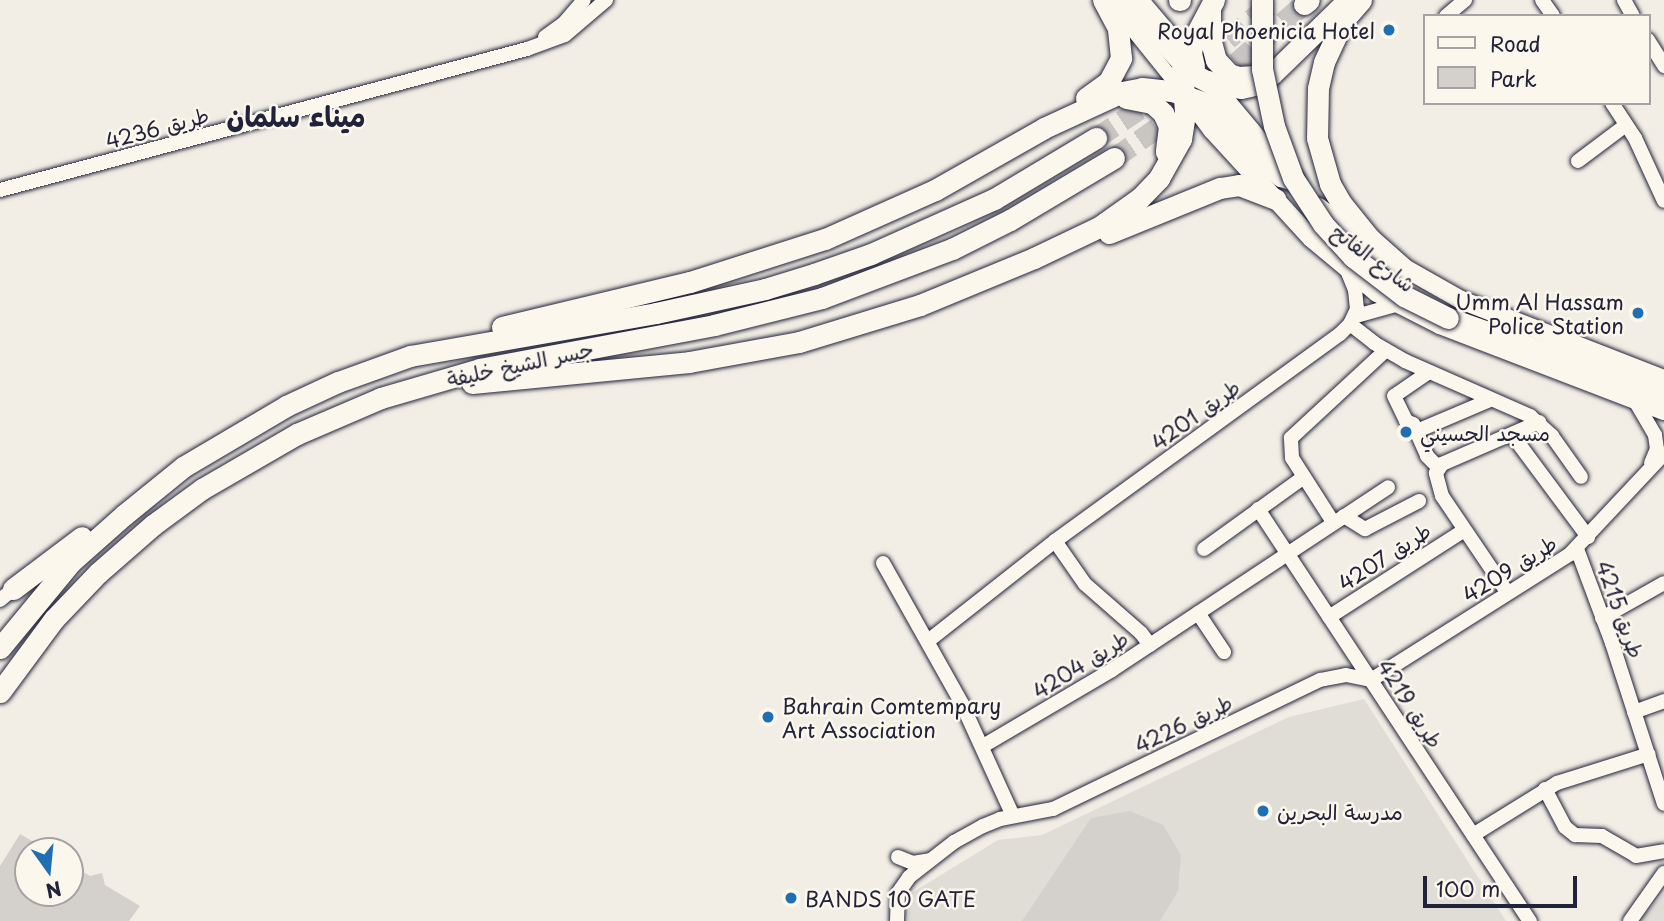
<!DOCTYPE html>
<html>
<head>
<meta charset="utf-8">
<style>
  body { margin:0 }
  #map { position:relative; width:1664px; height:921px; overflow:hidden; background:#f2eee5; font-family:"Playpen Sans","Playpen Sans Arabic",sans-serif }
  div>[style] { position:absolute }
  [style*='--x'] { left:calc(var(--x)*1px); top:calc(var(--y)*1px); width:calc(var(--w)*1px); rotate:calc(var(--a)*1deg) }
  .built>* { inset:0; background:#e0dcd6 }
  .green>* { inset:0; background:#d4d1cc }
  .highway-tunnel>* { height:21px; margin-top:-10.5px; transform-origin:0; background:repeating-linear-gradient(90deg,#c8c5c3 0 21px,transparent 0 31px) }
  .roads { filter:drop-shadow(0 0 2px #22223b) drop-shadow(0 0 2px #22223b) }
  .minor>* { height:14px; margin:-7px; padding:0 7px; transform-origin:7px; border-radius:7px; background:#fbf7ec }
  .major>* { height:18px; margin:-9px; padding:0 9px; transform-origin:9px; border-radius:9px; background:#fbf7ec }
  .highway>* { height:21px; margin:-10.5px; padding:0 10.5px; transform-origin:10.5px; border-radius:10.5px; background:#fbf7ec }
  .bridges { filter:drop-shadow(0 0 2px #22223b) drop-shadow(0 0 2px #22223b) }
  .highway-bridge>* { height:21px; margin:-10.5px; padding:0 10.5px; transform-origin:10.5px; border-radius:10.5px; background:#fbf7ec }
  .dots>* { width:19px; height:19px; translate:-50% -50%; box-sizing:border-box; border:4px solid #fbf7ec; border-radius:50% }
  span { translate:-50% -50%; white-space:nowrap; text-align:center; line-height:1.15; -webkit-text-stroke:5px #fbf7ec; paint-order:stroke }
  .poi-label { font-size:21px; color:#22223b }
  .right { translate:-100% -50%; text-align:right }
  .left { translate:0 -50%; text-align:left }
  .street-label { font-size:21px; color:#22223b }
  .district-label { font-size:28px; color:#22223b; font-weight:700 }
  .legend { position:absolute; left:1423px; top:14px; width:228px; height:91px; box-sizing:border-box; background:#fbf7ec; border:2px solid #a4a2a5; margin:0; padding:9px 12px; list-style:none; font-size:21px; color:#22223b }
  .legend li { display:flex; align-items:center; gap:14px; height:35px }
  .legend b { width:35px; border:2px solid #a4a2a5 }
  .north { position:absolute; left:14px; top:837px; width:70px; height:70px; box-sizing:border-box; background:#fbf7ec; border:2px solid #a4a2a5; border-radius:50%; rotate:165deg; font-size:19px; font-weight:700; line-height:28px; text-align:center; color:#22223b }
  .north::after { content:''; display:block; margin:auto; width:24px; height:32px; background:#1f6fb2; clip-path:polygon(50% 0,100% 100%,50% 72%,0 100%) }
  .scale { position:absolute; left:1423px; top:876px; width:154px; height:32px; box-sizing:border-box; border:4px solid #22223b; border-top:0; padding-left:9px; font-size:21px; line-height:24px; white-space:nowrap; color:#22223b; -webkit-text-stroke:5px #fbf7ec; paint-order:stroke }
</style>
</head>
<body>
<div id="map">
  <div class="built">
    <div style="clip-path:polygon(1364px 699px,1506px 921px,908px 921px,910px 894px,998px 840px,1042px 835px,1289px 717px)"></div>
    <div style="clip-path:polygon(1664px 893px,1664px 921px,1639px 921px)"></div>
  </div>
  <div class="green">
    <div style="clip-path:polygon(1130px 811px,1163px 825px,1181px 855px,1178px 891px,1160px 921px,1022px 921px,1091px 818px)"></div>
    <div style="clip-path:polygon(20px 834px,49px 851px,28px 851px,28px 893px,70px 893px,70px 864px,90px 876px,102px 873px,105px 885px,140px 906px,129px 921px,0 921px,0 866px)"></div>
  </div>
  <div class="highway-tunnel">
    <div style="--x:1213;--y:83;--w:121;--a:-41"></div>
    <div style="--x:1096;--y:138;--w:72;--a:-33.7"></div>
    <div style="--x:1156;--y:98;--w:154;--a:-39.5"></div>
    <div style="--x:1114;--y:158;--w:82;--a:-35"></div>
  </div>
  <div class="roads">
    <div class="minor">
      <div style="--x:1142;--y:0;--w:70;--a:49.7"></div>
      <div style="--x:1542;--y:0;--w:19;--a:55"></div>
      <div style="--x:1624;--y:0;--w:18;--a:61"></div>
      <div style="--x:1116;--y:9;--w:105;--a:51.2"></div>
      <div style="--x:1446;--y:16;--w:25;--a:-40"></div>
      <div style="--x:545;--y:37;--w:24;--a:-36"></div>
      <div style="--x:564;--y:23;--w:30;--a:-49"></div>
      <div style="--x:1648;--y:40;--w:31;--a:58"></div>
      <div style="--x:1612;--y:103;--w:42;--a:56.7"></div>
      <div style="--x:1635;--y:138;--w:69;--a:65.3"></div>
      <div style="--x:1578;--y:161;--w:60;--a:-36.9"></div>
      <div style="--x:0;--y:190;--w:546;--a:-14.98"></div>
      <div style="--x:527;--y:49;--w:40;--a:-20.2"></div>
      <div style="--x:565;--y:35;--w:54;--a:-40.5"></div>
      <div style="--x:1356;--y:316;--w:41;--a:-15.4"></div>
      <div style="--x:1350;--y:324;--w:31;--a:38"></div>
      <div style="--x:1374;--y:343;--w:36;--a:30"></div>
      <div style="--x:1405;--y:361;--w:137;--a:23.7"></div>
      <div style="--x:1530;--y:416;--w:30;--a:42"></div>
      <div style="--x:1552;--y:436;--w:50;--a:54.7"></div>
      <div style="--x:1429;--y:372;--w:42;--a:145.6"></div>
      <div style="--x:1394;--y:396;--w:28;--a:64"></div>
      <div style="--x:1406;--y:421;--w:8;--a:23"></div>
      <div style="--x:1413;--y:424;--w:35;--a:66"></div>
      <div style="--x:1427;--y:456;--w:17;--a:45"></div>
      <div style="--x:1634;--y:399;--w:42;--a:59.7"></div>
      <div style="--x:1655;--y:435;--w:14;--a:82"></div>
      <div style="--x:1657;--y:449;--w:15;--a:113"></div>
      <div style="--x:1417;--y:431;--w:79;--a:-23"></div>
      <div style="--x:1513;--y:436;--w:126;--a:53.4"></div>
      <div style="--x:1258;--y:509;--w:494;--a:56.6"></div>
      <div style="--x:1344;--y:516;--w:25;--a:32"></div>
      <div style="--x:1365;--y:529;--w:61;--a:-27.4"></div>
      <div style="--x:1333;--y:522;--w:76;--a:-122.6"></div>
      <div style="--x:1292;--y:458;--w:20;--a:-93"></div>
      <div style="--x:1291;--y:438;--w:129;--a:-42.8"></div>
      <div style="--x:1055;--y:541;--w:52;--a:55.1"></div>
      <div style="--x:1085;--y:584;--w:74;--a:41.2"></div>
      <div style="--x:1141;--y:633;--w:15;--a:53"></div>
      <div style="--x:1204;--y:549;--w:123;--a:-35.8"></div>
      <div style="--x:1577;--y:549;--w:100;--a:69.6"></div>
      <div style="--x:1612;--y:643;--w:169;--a:72.1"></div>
      <div style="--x:883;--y:563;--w:162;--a:60.7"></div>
      <div style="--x:962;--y:704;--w:123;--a:65.5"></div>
      <div style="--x:1507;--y:592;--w:116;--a:-124.1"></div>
      <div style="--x:1442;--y:496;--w:24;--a:-105"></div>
      <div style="--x:1436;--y:473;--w:11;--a:-56"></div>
      <div style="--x:1442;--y:464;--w:106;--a:-23.4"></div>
      <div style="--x:0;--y:600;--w:17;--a:-40"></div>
      <div style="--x:1198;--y:613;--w:47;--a:56.3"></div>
      <div style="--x:1329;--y:617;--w:159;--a:-32.7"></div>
      <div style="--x:1602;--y:618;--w:71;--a:-29.4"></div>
      <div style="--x:928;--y:641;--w:162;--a:-38.2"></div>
      <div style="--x:1055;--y:541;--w:352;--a:-36"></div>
      <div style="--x:1340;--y:334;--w:14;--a:-45"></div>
      <div style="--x:1350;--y:324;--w:17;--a:-65"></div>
      <div style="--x:1357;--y:309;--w:19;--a:-96"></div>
      <div style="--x:1355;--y:290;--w:22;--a:-112"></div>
      <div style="--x:1371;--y:680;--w:236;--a:-32.3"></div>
      <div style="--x:1570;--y:554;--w:137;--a:-46.8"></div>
      <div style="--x:1634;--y:712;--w:32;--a:-20"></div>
      <div style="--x:983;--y:746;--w:150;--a:-30.5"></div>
      <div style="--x:1112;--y:670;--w:331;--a:-33.5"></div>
      <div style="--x:1545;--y:789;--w:43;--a:62.2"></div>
      <div style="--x:1565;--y:827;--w:13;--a:39"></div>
      <div style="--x:1575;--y:835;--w:27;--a:2"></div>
      <div style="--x:1602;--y:836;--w:39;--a:30"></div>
      <div style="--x:1636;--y:856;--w:27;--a:-10"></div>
      <div style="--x:1473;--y:835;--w:99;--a:-31.8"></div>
      <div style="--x:1557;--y:783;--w:96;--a:-17.5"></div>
      <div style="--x:898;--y:857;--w:16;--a:22"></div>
      <div style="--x:913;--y:863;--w:17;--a:-10"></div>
      <div style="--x:897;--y:921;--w:28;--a:-88"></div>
      <div style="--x:898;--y:893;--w:19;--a:-55"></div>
      <div style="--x:909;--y:877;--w:57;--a:-37.9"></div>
      <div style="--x:954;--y:842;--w:33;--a:-29"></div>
      <div style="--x:983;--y:826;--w:18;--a:-22"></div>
      <div style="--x:1000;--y:819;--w:54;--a:-10.7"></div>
      <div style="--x:1053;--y:809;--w:297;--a:-25.8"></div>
      <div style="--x:1320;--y:680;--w:26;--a:-11"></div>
      <div style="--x:1346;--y:675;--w:25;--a:11"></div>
      <div style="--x:1630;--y:921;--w:59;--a:-54.7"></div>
    </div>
    <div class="major">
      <div style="--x:1209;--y:80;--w:119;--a:50.1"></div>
      <div style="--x:1186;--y:95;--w:44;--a:53.4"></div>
      <div style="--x:1212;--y:130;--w:147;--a:47.5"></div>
      <div style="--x:1311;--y:238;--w:86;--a:39.8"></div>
      <div style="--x:1377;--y:293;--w:71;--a:26.9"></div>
      <div style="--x:1440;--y:325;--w:240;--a:21"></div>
      <div style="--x:1319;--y:207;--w:69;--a:38.5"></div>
      <div style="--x:1373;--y:250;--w:101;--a:29.6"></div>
      <div style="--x:1461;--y:300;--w:218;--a:21.3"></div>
    </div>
    <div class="highway">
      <div style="--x:1125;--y:0;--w:100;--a:47.4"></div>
      <div style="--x:1193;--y:74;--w:24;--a:28"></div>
      <div style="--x:1214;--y:85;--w:27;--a:6"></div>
      <div style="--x:1241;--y:88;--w:14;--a:-12"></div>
      <div style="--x:1255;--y:85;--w:20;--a:-33"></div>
      <div style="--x:1272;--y:74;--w:106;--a:-44.2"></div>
      <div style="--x:1179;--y:0;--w:1;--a:0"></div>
      <div style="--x:1361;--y:0;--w:28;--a:131"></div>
      <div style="--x:1343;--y:21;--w:45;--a:114.9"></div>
      <div style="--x:1324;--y:62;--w:27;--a:103"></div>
      <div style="--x:1318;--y:88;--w:50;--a:91.1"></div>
      <div style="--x:1317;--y:138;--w:48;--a:74.2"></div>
      <div style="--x:1330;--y:184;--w:22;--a:60"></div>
      <div style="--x:1341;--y:203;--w:46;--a:51.1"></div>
      <div style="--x:1370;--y:239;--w:45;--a:41.4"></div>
      <div style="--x:1304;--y:4;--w:6;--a:-39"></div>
      <div style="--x:1210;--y:10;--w:28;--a:90"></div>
      <div style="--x:1210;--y:38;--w:23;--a:75"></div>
      <div style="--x:1216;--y:60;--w:19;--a:47"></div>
      <div style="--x:1229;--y:74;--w:9;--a:18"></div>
      <div style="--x:1238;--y:77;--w:17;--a:-3"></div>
      <div style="--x:1194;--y:66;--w:13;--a:-103"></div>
      <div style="--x:1191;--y:53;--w:15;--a:-79"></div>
      <div style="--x:1194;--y:38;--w:43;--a:-62.2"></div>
      <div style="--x:1086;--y:98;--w:29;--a:-36"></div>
      <div style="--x:1109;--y:81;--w:26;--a:-62"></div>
      <div style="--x:1121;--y:58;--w:30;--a:-96"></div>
      <div style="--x:1118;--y:28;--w:32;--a:-118"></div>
      <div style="--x:1126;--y:98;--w:26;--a:11"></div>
      <div style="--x:1152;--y:103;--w:15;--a:42"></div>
      <div style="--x:1163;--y:113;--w:14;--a:65"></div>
      <div style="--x:1169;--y:126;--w:26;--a:97"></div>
      <div style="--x:1109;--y:233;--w:120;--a:-22.1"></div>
      <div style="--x:1220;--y:188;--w:19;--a:-9"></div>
      <div style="--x:1239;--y:185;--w:39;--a:21"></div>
      <div style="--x:1448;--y:318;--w:229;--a:19.6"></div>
      <div style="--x:502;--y:327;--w:193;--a:-13.5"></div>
      <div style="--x:690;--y:282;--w:142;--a:-17.7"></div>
      <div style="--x:825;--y:239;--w:120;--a:-24"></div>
      <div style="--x:935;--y:190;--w:125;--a:-29.6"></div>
      <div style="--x:1044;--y:128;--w:86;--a:-24.8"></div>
      <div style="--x:1122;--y:92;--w:20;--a:-11"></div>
      <div style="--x:1142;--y:88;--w:30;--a:6"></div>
      <div style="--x:1172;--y:91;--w:38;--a:20"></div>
      <div style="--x:1208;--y:104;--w:75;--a:46.1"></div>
      <div style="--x:1260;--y:158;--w:28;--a:41"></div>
      <div style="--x:1281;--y:176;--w:13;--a:18"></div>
      <div style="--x:472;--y:383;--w:218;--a:-5.5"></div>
      <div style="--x:689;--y:362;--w:112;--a:-10.3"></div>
      <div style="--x:799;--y:342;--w:127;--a:-17"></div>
      <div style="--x:920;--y:305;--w:123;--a:-22.4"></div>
      <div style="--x:1034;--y:258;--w:72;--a:-25.5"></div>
      <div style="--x:1099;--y:227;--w:50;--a:-35.3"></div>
      <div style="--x:1140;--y:198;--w:28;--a:-46"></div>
      <div style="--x:1159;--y:178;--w:45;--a:-60.6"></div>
      <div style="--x:1181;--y:139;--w:26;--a:-81"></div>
      <div style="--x:1185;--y:113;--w:66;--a:-93.5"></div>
      <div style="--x:13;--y:589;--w:86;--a:-37"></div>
      <div style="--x:0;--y:648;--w:112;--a:-50.5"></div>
      <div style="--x:71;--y:562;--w:71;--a:-41.6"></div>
      <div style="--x:124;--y:515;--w:76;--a:-39.1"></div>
      <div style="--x:183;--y:467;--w:120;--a:-30.6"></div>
      <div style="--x:286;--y:406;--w:57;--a:-24.8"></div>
      <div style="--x:338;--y:382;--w:77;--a:-19.9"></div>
      <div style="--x:410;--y:356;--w:250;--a:-9.9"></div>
      <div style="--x:656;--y:313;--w:112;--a:-12.4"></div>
      <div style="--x:765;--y:289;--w:51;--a:-17"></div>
      <div style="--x:814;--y:274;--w:60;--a:-19.3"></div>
      <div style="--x:871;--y:254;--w:135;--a:-24.1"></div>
      <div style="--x:994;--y:199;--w:119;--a:-30.9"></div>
      <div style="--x:0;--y:692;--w:91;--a:-53.5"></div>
      <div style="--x:54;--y:619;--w:64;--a:-46.3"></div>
      <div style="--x:98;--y:573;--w:73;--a:-41.1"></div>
      <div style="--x:153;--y:525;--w:61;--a:-36.3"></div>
      <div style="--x:202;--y:489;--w:110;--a:-30.1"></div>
      <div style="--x:297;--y:434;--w:91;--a:-23.2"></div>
      <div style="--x:381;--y:398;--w:103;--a:-16.3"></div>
      <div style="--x:480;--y:369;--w:238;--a:-10.6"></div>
      <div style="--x:714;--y:325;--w:111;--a:-14"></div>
      <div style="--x:822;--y:298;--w:139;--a:-20.7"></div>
      <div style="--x:952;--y:249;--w:65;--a:-26.6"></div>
      <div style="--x:1010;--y:220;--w:121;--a:-30.8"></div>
    </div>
  </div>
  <div class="bridges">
    <div class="highway-bridge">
      <div style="--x:1262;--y:0;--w:69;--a:90"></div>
      <div style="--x:1262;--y:69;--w:58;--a:78.1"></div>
      <div style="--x:1274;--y:126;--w:55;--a:69.9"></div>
      <div style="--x:1293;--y:178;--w:55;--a:56.9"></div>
      <div style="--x:1323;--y:224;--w:45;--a:47.7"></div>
      <div style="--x:1353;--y:257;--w:64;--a:37.4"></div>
      <div style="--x:1404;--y:296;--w:49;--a:26.6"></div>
    </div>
  </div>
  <div class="dots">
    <div style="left:1389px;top:30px;background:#1f6fb2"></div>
    <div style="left:1638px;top:313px;background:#1f6fb2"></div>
    <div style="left:1406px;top:432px;background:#1f6fb2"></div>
    <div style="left:768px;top:717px;background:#1f6fb2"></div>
    <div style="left:1263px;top:811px;background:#1f6fb2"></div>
    <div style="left:791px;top:898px;background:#1f6fb2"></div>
  </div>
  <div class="poi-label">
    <span class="right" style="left:1375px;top:30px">Royal Phoenicia Hotel</span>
    <span class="right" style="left:1624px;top:313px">Umm Al Hassam<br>Police Station</span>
    <span class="left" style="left:1420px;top:432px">مسجد الحسيني</span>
    <span class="left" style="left:782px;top:717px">Bahrain Comtempary<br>Art Association</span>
    <span class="left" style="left:1277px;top:811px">مدرسة البحرين</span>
    <span class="left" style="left:805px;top:898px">BANDS 10 GATE</span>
  </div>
  <div class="street-label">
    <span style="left:157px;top:127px;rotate:-15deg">طريق 4236</span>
    <span style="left:1374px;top:257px;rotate:37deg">شارع الفاتح</span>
    <span style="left:520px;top:363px;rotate:-12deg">جسر الشيخ خليفة</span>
    <span style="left:1195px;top:414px;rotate:-36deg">طريق 4201</span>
    <span style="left:1384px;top:556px;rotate:-33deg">طريق 4207</span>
    <span style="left:1509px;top:568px;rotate:-32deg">طريق 4209</span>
    <span style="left:1621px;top:609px;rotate:70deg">طريق 4215</span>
    <span style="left:1080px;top:664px;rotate:-32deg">طريق 4204</span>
    <span style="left:1411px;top:703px;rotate:57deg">طريق 4219</span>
    <span style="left:1183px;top:723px;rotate:-26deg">طريق 4226</span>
  </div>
  <div class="district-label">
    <span style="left:296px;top:116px">ميناء سلمان</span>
  </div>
  <ul class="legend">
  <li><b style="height:9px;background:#fbf7ec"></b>Road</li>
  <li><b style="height:19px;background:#d4d1cc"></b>Park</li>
  </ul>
  <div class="north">N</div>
  <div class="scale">100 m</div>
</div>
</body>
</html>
